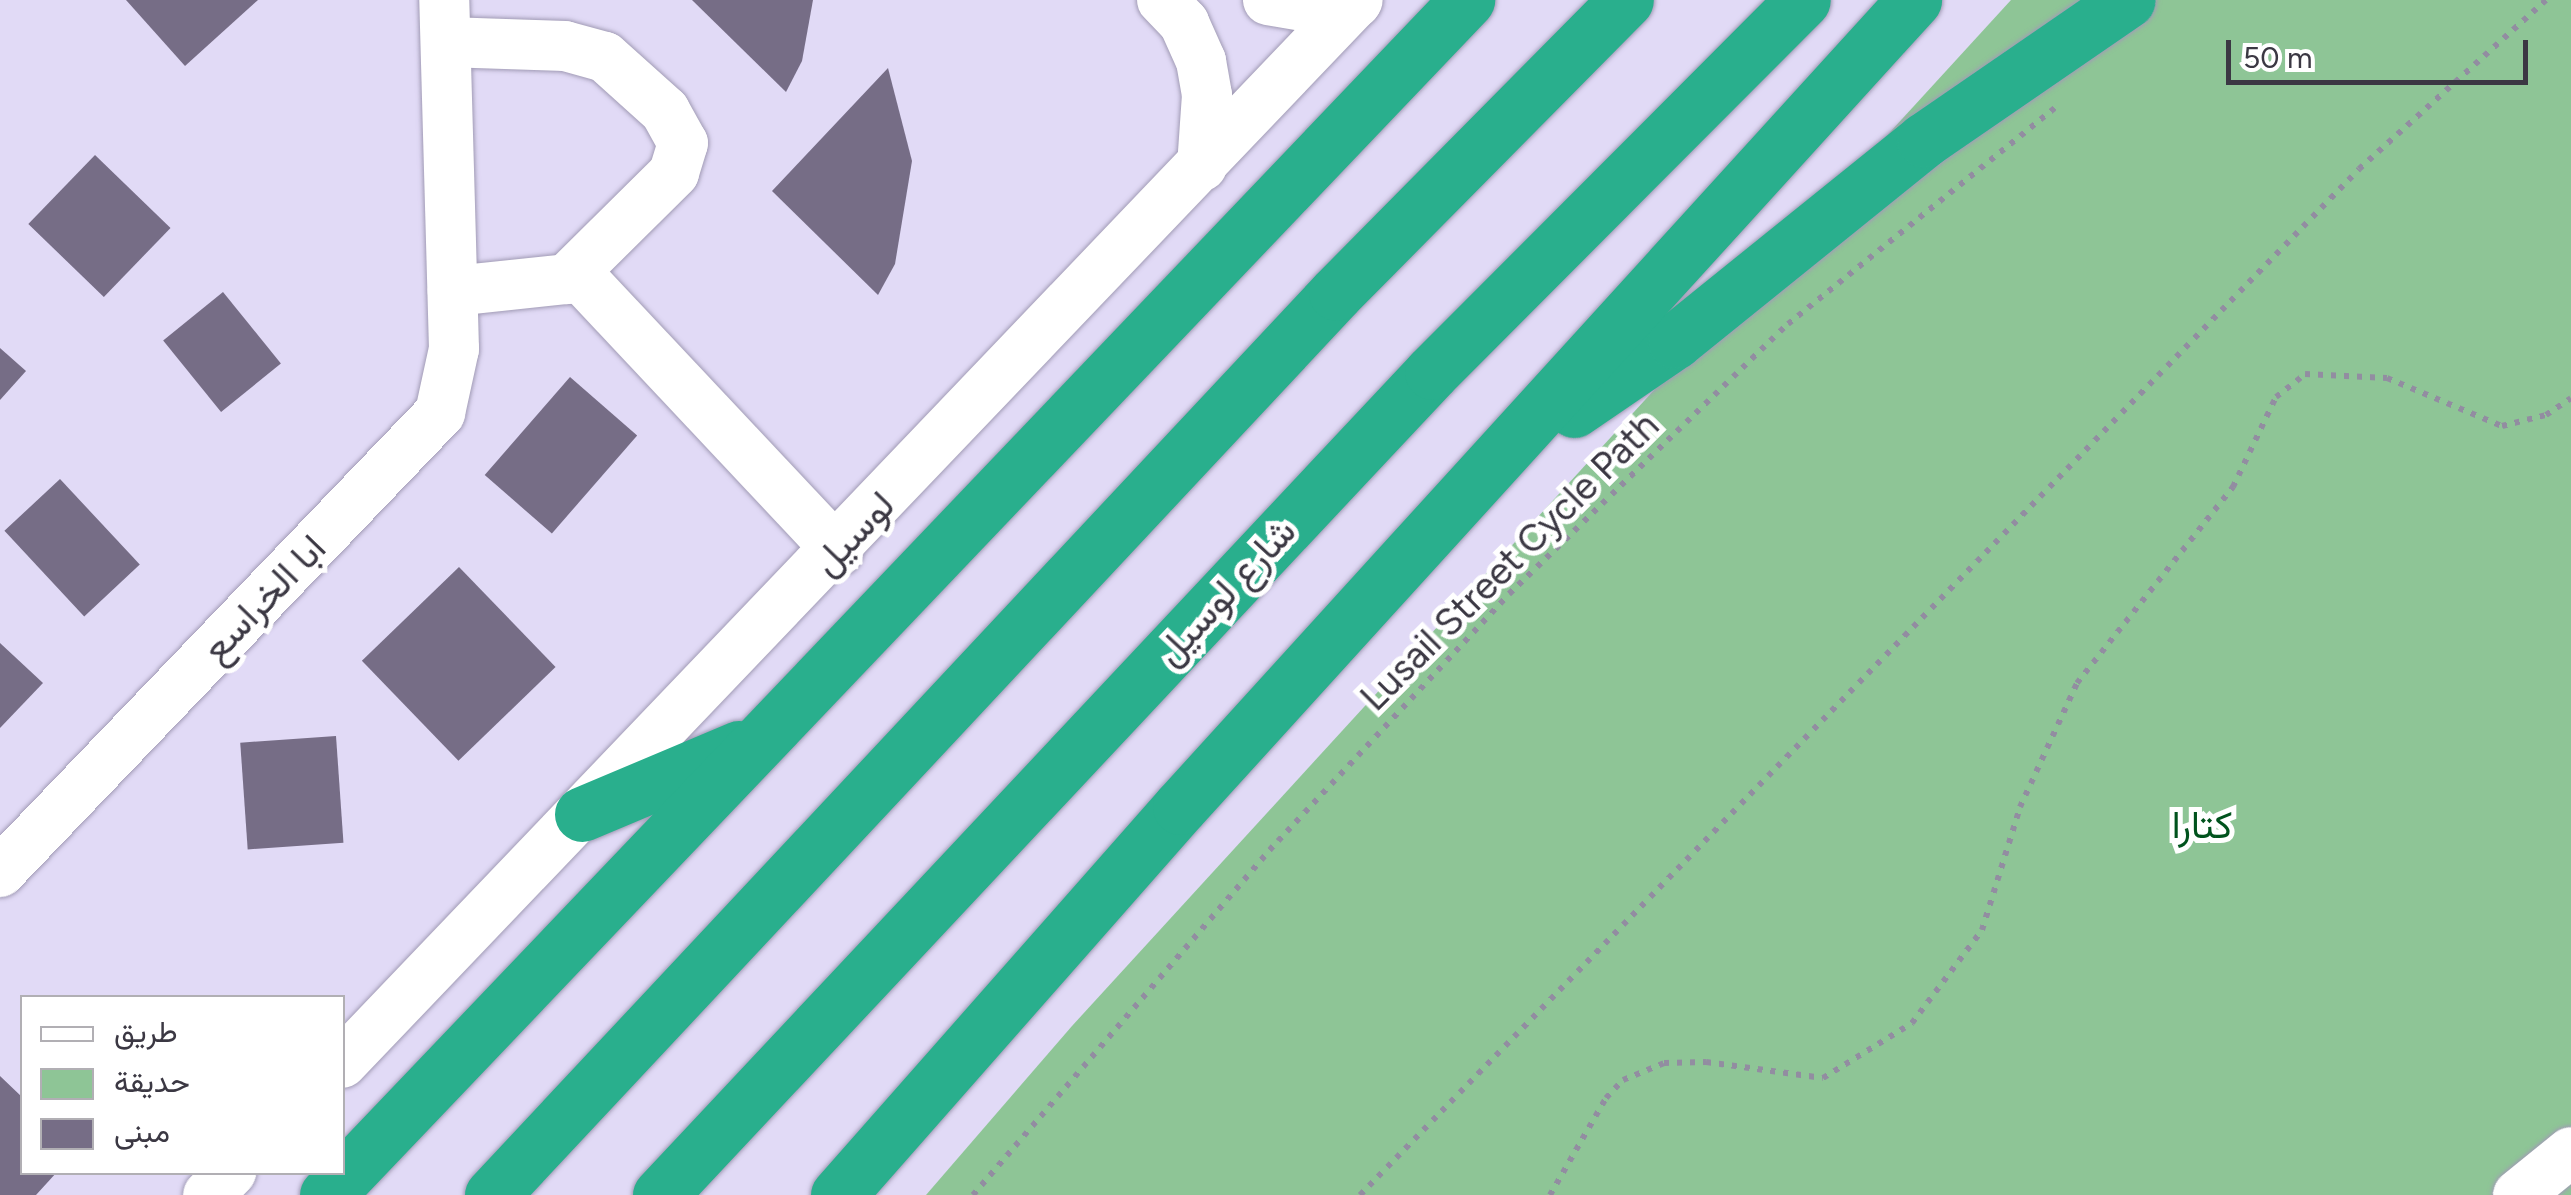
<!DOCTYPE html>
<html>
<head>
<meta charset="utf-8">
<style>
  body { margin:0 }
  #map { position:relative; width:2571px; height:1195px; overflow:hidden; background:#e1daf6; font-family:Figtree,Vazirmatn,sans-serif }
  div>[style] { position:absolute }
  [style*='--x'] { left:calc(var(--x)*1px); top:calc(var(--y)*1px); width:calc(var(--w)*1px); rotate:calc(var(--a)*1deg) }
  .green>* { inset:0; background:#8ec596 }
  .building>* { inset:0; background:#766d86; transform-origin:0 0 }
  .path>* { height:6px; margin-top:-3px; transform-origin:0; background:repeating-linear-gradient(90deg,#928da1 0 5px,transparent 0 13px) }
  .roads { filter:drop-shadow(0 0 2px #a19bb5) drop-shadow(0 0 2px #a19bb5) }
  .minor>* { height:50px; margin:-25px; padding:0 25px; transform-origin:25px; border-radius:25px; background:#fff }
  .highway>* { height:55px; margin:-27.5px; padding:0 27.5px; transform-origin:27.5px; border-radius:27.5px; background:#29af8d }
  span { translate:-50% -50%; white-space:nowrap; text-align:center; line-height:1.15; -webkit-text-stroke:10px #fff; paint-order:stroke }
  .street-label { font-size:38px; color:#3b3843 }
  .park-label { font-size:38px; color:#00531d }
  .legend { position:absolute; left:20px; top:995px; width:325px; height:180px; box-sizing:border-box; background:#fff; border:2px solid #b1afb4; margin:0; padding:12px 18px; list-style:none; font-size:30px; color:#3b3843 }
  .legend li { display:flex; align-items:center; gap:20px; height:50px }
  .legend b { width:50px; border:2px solid #b1afb4 }
  .scale { position:absolute; left:2226px; top:40px; width:302px; height:45px; box-sizing:border-box; border:5px solid #3b3843; border-top:0; padding-left:12px; font-size:30px; line-height:35px; white-space:nowrap; color:#3b3843; -webkit-text-stroke:8px #fff; paint-order:stroke }
</style>
</head>
<body>
<div id="map">
  <div class="green">
    <div style="clip-path:polygon(2011px 0,2571px 0,2571px 1195px,926px 1195px,1072px 1026px)"></div>
  </div>
  <div class="building">
    <div style="clip-path:polygon(126px 0,258px 0,185px 66px)"></div>
    <div style="clip-path:polygon(692px 0,813px 0,802px 61px,786px 92px)"></div>
    <div style="clip-path:polygon(888px 68px,912px 161px,895px 264px,878px 295px,772px 191px)"></div>
    <div style="left:95px;top:155px;width:105px;height:96px;rotate:44deg"></div>
    <div style="left:223px;top:292px;width:92px;height:77px;rotate:51deg"></div>
    <div style="clip-path:polygon(0 348px,26px 371px,0 400px)"></div>
    <div style="left:570px;top:377px;width:89px;height:130px;rotate:41deg"></div>
    <div style="left:60px;top:479px;width:117px;height:76px;rotate:47deg"></div>
    <div style="left:459px;top:567px;width:139px;height:135px;rotate:46deg"></div>
    <div style="clip-path:polygon(0 643px,43px 683px,0 728px)"></div>
    <div style="left:336px;top:736px;width:107px;height:96px;rotate:86deg"></div>
    <div style="clip-path:polygon(0 1076px,22px 1097px,22px 1172px,57px 1172px,36px 1195px,0 1195px)"></div>
  </div>
  <div class="path">
    <div style="--x:973;--y:1195;--w:467;--a:-49.3"></div>
    <div style="--x:1278;--y:841;--w:338;--a:-46.9"></div>
    <div style="--x:1509;--y:594;--w:388;--a:-44.1"></div>
    <div style="--x:1788;--y:324;--w:350;--a:-39"></div>
    <div style="--x:1360;--y:1195;--w:1432;--a:-45.76"></div>
    <div style="--x:2359;--y:169;--w:252;--a:-42.1"></div>
    <div style="--x:1550;--y:1195;--w:112;--a:-60"></div>
    <div style="--x:1606;--y:1098;--w:25;--a:-47"></div>
    <div style="--x:1623;--y:1080;--w:44;--a:-22.5"></div>
    <div style="--x:1664;--y:1063;--w:42;--a:-1.4"></div>
    <div style="--x:1706;--y:1062;--w:118;--a:7.8"></div>
    <div style="--x:1823;--y:1078;--w:105;--a:-31.7"></div>
    <div style="--x:1912;--y:1023;--w:116;--a:-53"></div>
    <div style="--x:1982;--y:930;--w:129;--a:-72.8"></div>
    <div style="--x:2020;--y:807;--w:136;--a:-65.3"></div>
    <div style="--x:2077;--y:683;--w:251;--a:-51.5"></div>
    <div style="--x:2233;--y:487;--w:100;--a:-64.5"></div>
    <div style="--x:2276;--y:397;--w:37;--a:-38"></div>
    <div style="--x:2305;--y:374;--w:82;--a:2.8"></div>
    <div style="--x:2387;--y:378;--w:125;--a:22.7"></div>
    <div style="--x:2502;--y:426;--w:45;--a:-14"></div>
    <div style="--x:2546;--y:415;--w:30;--a:-34"></div>
  </div>
  <div class="roads">
    <div class="minor">
      <div style="--x:1162;--y:0;--w:32;--a:46"></div>
      <div style="--x:1184;--y:23;--w:42;--a:65.9"></div>
      <div style="--x:1201;--y:61;--w:35;--a:80"></div>
      <div style="--x:1207;--y:95;--w:71;--a:94"></div>
      <div style="--x:1268;--y:0;--w:42;--a:9.7"></div>
      <div style="--x:1309;--y:7;--w:47;--a:-4.9"></div>
      <div style="--x:446;--y:42;--w:119;--a:1.9"></div>
      <div style="--x:565;--y:46;--w:41;--a:15.4"></div>
      <div style="--x:605;--y:57;--w:81;--a:42"></div>
      <div style="--x:665;--y:111;--w:37;--a:61"></div>
      <div style="--x:683;--y:143;--w:31;--a:107"></div>
      <div style="--x:674;--y:173;--w:151;--a:135.3"></div>
      <div style="--x:567;--y:279;--w:115;--a:174"></div>
      <div style="--x:576;--y:272;--w:383;--a:46.8"></div>
      <div style="--x:0;--y:872;--w:636;--a:-46.21"></div>
      <div style="--x:440;--y:413;--w:66;--a:-77.7"></div>
      <div style="--x:454;--y:349;--w:349;--a:-91.6"></div>
      <div style="--x:342;--y:1063;--w:1470;--a:-46.3"></div>
      <div style="--x:208;--y:1195;--w:33;--a:-45"></div>
      <div style="--x:2518;--y:1195;--w:68;--a:-39.1"></div>
    </div>
    <div class="highway">
      <div style="--x:1574;--y:410;--w:122;--a:-34.3"></div>
      <div style="--x:1675;--y:341;--w:320;--a:-38.9"></div>
      <div style="--x:1924;--y:140;--w:247;--a:-34.5"></div>
      <div style="--x:582;--y:814;--w:170;--a:-22.8"></div>
      <div style="--x:327;--y:1195;--w:1652;--a:-46.35"></div>
      <div style="--x:492;--y:1195;--w:1235;--a:-46.9"></div>
      <div style="--x:1336;--y:293;--w:412;--a:-45.3"></div>
      <div style="--x:660;--y:1195;--w:1128;--a:-46.83"></div>
      <div style="--x:1432;--y:372;--w:525;--a:-45.08"></div>
      <div style="--x:838;--y:1195;--w:517;--a:-48.61"></div>
      <div style="--x:1180;--y:807;--w:1091;--a:-47.71"></div>
    </div>
  </div>
  <div class="street-label">
    <span style="left:854px;top:534px;rotate:-46deg">لوسيل</span>
    <span style="left:1510px;top:562px;rotate:-45deg">Lusail Street Cycle Path</span>
    <span style="left:1226px;top:592px;rotate:-47deg">شارع لوسيل</span>
    <span style="left:264px;top:599px;rotate:-46deg">ابا الخراسع</span>
  </div>
  <div class="park-label">
    <span style="left:2202px;top:826px">كتارا</span>
  </div>
  <ul class="legend">
  <li><b style="height:12px;background:#fff"></b>طريق</li>
  <li><b style="height:28px;background:#8ec596"></b>حديقة</li>
  <li><b style="height:28px;background:#766d86"></b>مبنى</li>
  </ul>
  <div class="scale">50 m</div>
</div>
</body>
</html>
